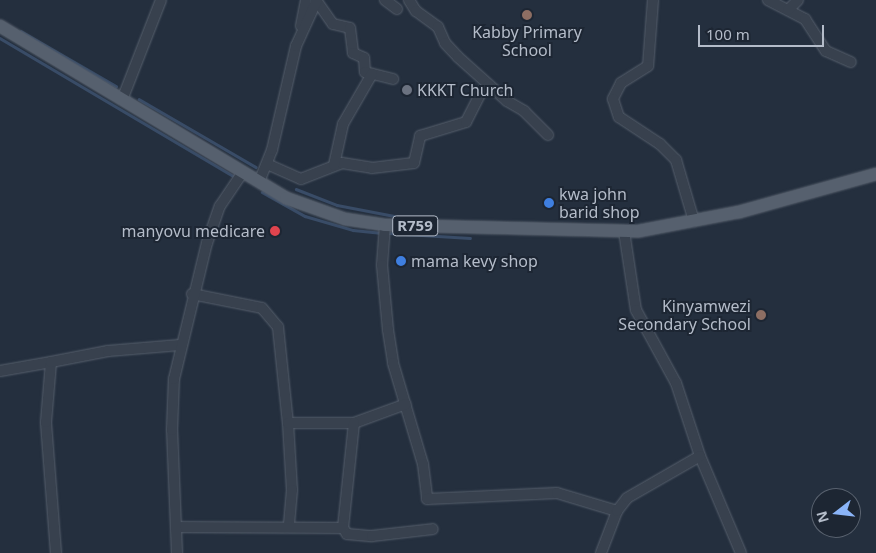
<!DOCTYPE html>
<html>
<head>
<meta charset="utf-8">
<style>
  body { margin:0 }
  #map { position:relative; width:876px; height:553px; overflow:hidden; background:#242f3e; font-family:"Noto Sans",sans-serif }
  div>[style] { position:absolute }
  [style*='--x'] { left:calc(var(--x)*1px); top:calc(var(--y)*1px); width:calc(var(--w)*1px); rotate:calc(var(--a)*1deg) }
  .stream>* { height:2.5px; margin:-1.25px; padding:0 1.25px; transform-origin:1.25px; border-radius:1.25px; background:#394c67 }
  .roads { filter:drop-shadow(0 0 1px #565f6c) drop-shadow(0 0 1px #565f6c) }
  .minor>* { height:10px; margin:-5px; padding:0 5px; transform-origin:5px; border-radius:5px; background:#38414e }
  .major>* { height:12px; margin:-6px; padding:0 6px; transform-origin:6px; border-radius:6px; background:#56606e }
  .dots>* { width:14px; height:14px; translate:-50% -50%; box-sizing:border-box; border:2px solid #1d2633; border-radius:50% }
  span { translate:-50% -50%; white-space:nowrap; text-align:center; line-height:1.15; -webkit-text-stroke:4px #1d2633; paint-order:stroke }
  .shield-label span { padding:1px 4px; background:#1d2633; border:1px solid; border-radius:4px; -webkit-text-stroke-width:0 }
  .shield-label { font-size:15px; color:#b4bcc9; font-weight:700 }
  .poi-label { font-size:16px; color:#b4bcc9 }
  .left { translate:0 -50%; text-align:left }
  .right { translate:-100% -50%; text-align:right }
  .north { position:absolute; left:811px; top:488px; width:50px; height:50px; box-sizing:border-box; background:#1d2633; border:1px solid #59626f; border-radius:50%; rotate:254deg; font-size:14px; font-weight:700; line-height:20px; text-align:center; color:#b4bcc9 }
  .north::after { content:''; display:block; margin:auto; width:18px; height:22px; background:#8ab4f8; clip-path:polygon(50% 0,100% 100%,50% 72%,0 100%) }
  .scale { position:absolute; left:698px; top:25px; width:126px; height:22px; box-sizing:border-box; border:2px solid #b4bcc9; border-top:0; padding-left:6px; font-size:15px; line-height:18px; white-space:nowrap; color:#b4bcc9; -webkit-text-stroke:4px #1d2633; paint-order:stroke }
</style>
</head>
<body>
<div id="map">
  <div class="stream">
    <div style="--x:21;--y:31;--w:110;--a:30.1"></div>
    <div style="--x:0;--y:38;--w:273;--a:30.6"></div>
    <div style="--x:139;--y:99;--w:135;--a:30.2"></div>
    <div style="--x:296;--y:189;--w:44;--a:21.3"></div>
    <div style="--x:337;--y:205;--w:58;--a:10.9"></div>
    <div style="--x:262;--y:192;--w:49;--a:29.2"></div>
    <div style="--x:305;--y:216;--w:50;--a:16.3"></div>
    <div style="--x:353;--y:230;--w:29;--a:6"></div>
    <div style="--x:389;--y:233;--w:81;--a:3.5"></div>
  </div>
  <div class="roads">
    <div class="minor">
      <div style="--x:316;--y:0;--w:29;--a:55"></div>
      <div style="--x:333;--y:24;--w:17;--a:13"></div>
      <div style="--x:350;--y:28;--w:25;--a:83"></div>
      <div style="--x:353;--y:53;--w:12;--a:24"></div>
      <div style="--x:364;--y:58;--w:14;--a:86"></div>
      <div style="--x:365;--y:72;--w:29;--a:14"></div>
      <div style="--x:385;--y:0;--w:15;--a:37"></div>
      <div style="--x:409;--y:0;--w:13;--a:58"></div>
      <div style="--x:416;--y:11;--w:27;--a:36"></div>
      <div style="--x:438;--y:27;--w:17;--a:66"></div>
      <div style="--x:445;--y:43;--w:19;--a:47"></div>
      <div style="--x:458;--y:57;--w:66;--a:41.9"></div>
      <div style="--x:507;--y:101;--w:20;--a:30"></div>
      <div style="--x:524;--y:111;--w:34;--a:45"></div>
      <div style="--x:653;--y:0;--w:66;--a:94.3"></div>
      <div style="--x:648;--y:66;--w:32;--a:148"></div>
      <div style="--x:621;--y:83;--w:18;--a:117"></div>
      <div style="--x:613;--y:99;--w:19;--a:72"></div>
      <div style="--x:619;--y:117;--w:49;--a:33.4"></div>
      <div style="--x:660;--y:144;--w:23;--a:45"></div>
      <div style="--x:676;--y:160;--w:64;--a:73.6"></div>
      <div style="--x:768;--y:0;--w:42;--a:27.2"></div>
      <div style="--x:805;--y:19;--w:38;--a:57"></div>
      <div style="--x:826;--y:51;--w:27;--a:24"></div>
      <div style="--x:788;--y:10;--w:14;--a:-45"></div>
      <div style="--x:301;--y:26;--w:26;--a:-79"></div>
      <div style="--x:122;--y:100;--w:107;--a:-68.7"></div>
      <div style="--x:267;--y:164;--w:37;--a:24"></div>
      <div style="--x:301;--y:179;--w:44;--a:-21.3"></div>
      <div style="--x:342;--y:163;--w:30;--a:9"></div>
      <div style="--x:372;--y:168;--w:42;--a:-6.8"></div>
      <div style="--x:414;--y:163;--w:28;--a:-77"></div>
      <div style="--x:420;--y:136;--w:48;--a:-16.9"></div>
      <div style="--x:466;--y:122;--w:33;--a:-63"></div>
      <div style="--x:481;--y:93;--w:11;--a:-45"></div>
      <div style="--x:334;--y:165;--w:42;--a:-77.6"></div>
      <div style="--x:343;--y:124;--w:58;--a:-59.9"></div>
      <div style="--x:259;--y:182;--w:35;--a:-68"></div>
      <div style="--x:272;--y:150;--w:107;--a:-77"></div>
      <div style="--x:296;--y:46;--w:51;--a:-65.5"></div>
      <div style="--x:385;--y:225;--w:40;--a:94.3"></div>
      <div style="--x:382;--y:265;--w:65;--a:84.7"></div>
      <div style="--x:388;--y:330;--w:33;--a:81"></div>
      <div style="--x:393;--y:363;--w:105;--a:73.5"></div>
      <div style="--x:423;--y:464;--w:35;--a:83"></div>
      <div style="--x:427;--y:499;--w:130;--a:-2.6"></div>
      <div style="--x:557;--y:493;--w:63;--a:16.7"></div>
      <div style="--x:624;--y:231;--w:80;--a:81.4"></div>
      <div style="--x:636;--y:310;--w:83;--a:61.3"></div>
      <div style="--x:676;--y:383;--w:77;--a:71.8"></div>
      <div style="--x:700;--y:456;--w:105;--a:67.1"></div>
      <div style="--x:192;--y:294;--w:71;--a:11.3"></div>
      <div style="--x:262;--y:308;--w:25;--a:50"></div>
      <div style="--x:278;--y:327;--w:97;--a:84.1"></div>
      <div style="--x:288;--y:423;--w:67;--a:86.6"></div>
      <div style="--x:292;--y:490;--w:37;--a:95"></div>
      <div style="--x:0;--y:371;--w:52;--a:-10"></div>
      <div style="--x:288;--y:423;--w:66;--a:0"></div>
      <div style="--x:354;--y:423;--w:55;--a:-20.1"></div>
      <div style="--x:354;--y:423;--w:106;--a:96"></div>
      <div style="--x:343;--y:528;--w:7;--a:56"></div>
      <div style="--x:347;--y:534;--w:25;--a:5"></div>
      <div style="--x:372;--y:536;--w:61;--a:-6.5"></div>
      <div style="--x:176;--y:527;--w:167;--a:0.3"></div>
      <div style="--x:56;--y:553;--w:131;--a:-94.4"></div>
      <div style="--x:46;--y:422;--w:60;--a:-85.2"></div>
      <div style="--x:51;--y:362;--w:58;--a:-10.9"></div>
      <div style="--x:108;--y:351;--w:72;--a:-4.8"></div>
      <div style="--x:177;--y:553;--w:123;--a:-92.3"></div>
      <div style="--x:172;--y:430;--w:51;--a:-87.8"></div>
      <div style="--x:174;--y:379;--w:140;--a:-76.4"></div>
      <div style="--x:207;--y:243;--w:39;--a:-71"></div>
      <div style="--x:220;--y:206;--w:41;--a:-55.9"></div>
      <div style="--x:601;--y:553;--w:45;--a:-69.1"></div>
      <div style="--x:617;--y:511;--w:16;--a:-52"></div>
      <div style="--x:627;--y:498;--w:84;--a:-29.9"></div>
    </div>
    <div class="major">
      <div style="--x:0;--y:26;--w:334;--a:31"></div>
      <div style="--x:286;--y:198;--w:63;--a:19.6"></div>
      <div style="--x:345;--y:219;--w:40;--a:8.5"></div>
      <div style="--x:385;--y:225;--w:254;--a:1.4"></div>
      <div style="--x:639;--y:231;--w:102;--a:-10.8"></div>
      <div style="--x:739;--y:212;--w:142;--a:-15.5"></div>
    </div>
  </div>
  <div class="dots">
    <div style="left:527px;top:15px;background:#8d6e63"></div>
    <div style="left:407px;top:90px;background:#6b7280"></div>
    <div style="left:549px;top:203px;background:#3f7fe0"></div>
    <div style="left:275px;top:231px;background:#e0444e"></div>
    <div style="left:401px;top:261px;background:#3f7fe0"></div>
    <div style="left:761px;top:315px;background:#8d6e63"></div>
  </div>
  <div class="shield-label">
    <span style="left:415px;top:226px">R759</span>
  </div>
  <div class="poi-label">
    <span style="left:527px;top:41px">Kabby Primary<br>School</span>
    <span class="left" style="left:417px;top:90px">KKKT Church</span>
    <span class="left" style="left:559px;top:203px">kwa john<br>barid shop</span>
    <span class="right" style="left:265px;top:231px">manyovu medicare</span>
    <span class="left" style="left:411px;top:261px">mama kevy shop</span>
    <span class="right" style="left:751px;top:315px">Kinyamwezi<br>Secondary School</span>
  </div>
  <div class="north">N</div>
  <div class="scale">100 m</div>
</div>
</body>
</html>
